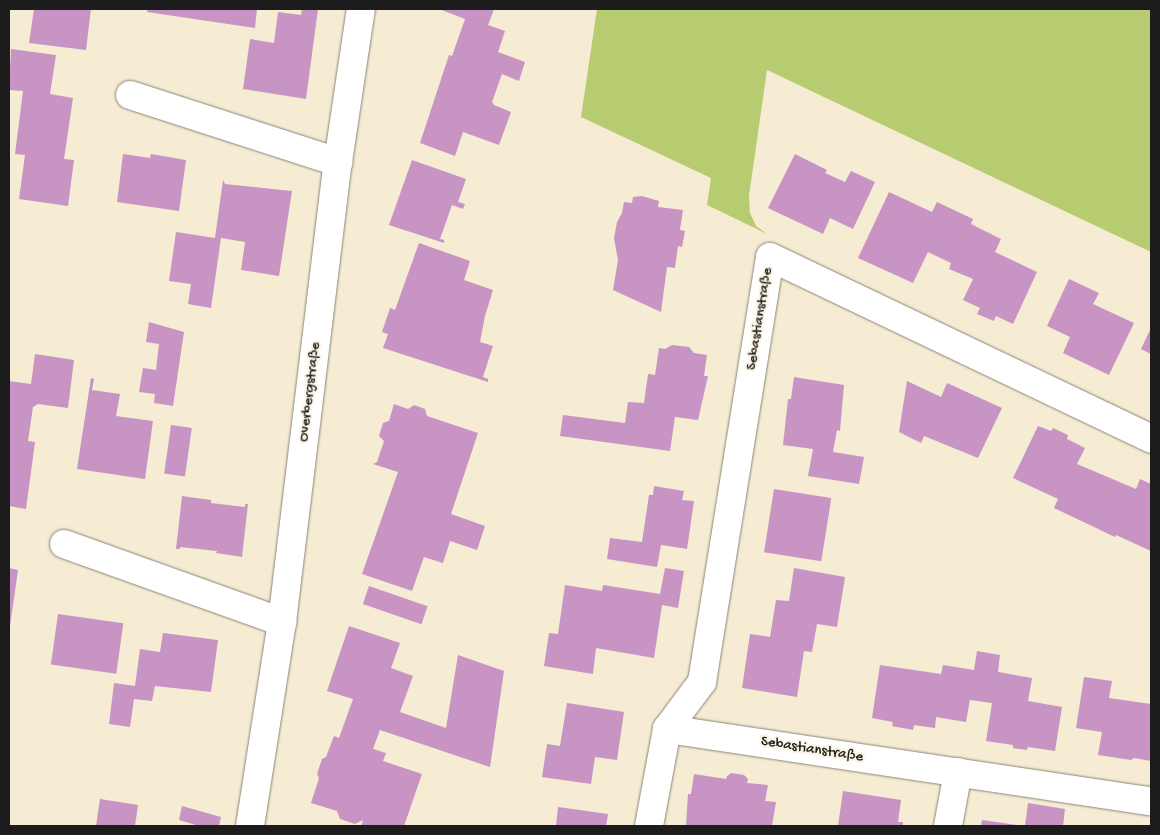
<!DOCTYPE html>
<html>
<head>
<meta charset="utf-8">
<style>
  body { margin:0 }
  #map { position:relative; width:1160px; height:835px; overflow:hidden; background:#f6ebd3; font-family:"Gochi Hand",sans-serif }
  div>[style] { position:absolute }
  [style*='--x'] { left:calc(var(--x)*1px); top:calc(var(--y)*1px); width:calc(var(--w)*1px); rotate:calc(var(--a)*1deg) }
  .green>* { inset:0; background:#b7cc70 }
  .building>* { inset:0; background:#c794c3; transform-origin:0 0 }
  .roads { filter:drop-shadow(0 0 1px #898478) drop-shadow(0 0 1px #898478) }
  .street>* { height:28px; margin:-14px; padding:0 14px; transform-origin:14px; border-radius:14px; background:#fff }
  span { translate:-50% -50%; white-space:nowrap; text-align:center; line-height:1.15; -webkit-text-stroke:4.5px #fcf5e5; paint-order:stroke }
  .street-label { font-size:15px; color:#1c1c1c }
  .frame { position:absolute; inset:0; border:10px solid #1c1c1c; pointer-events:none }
</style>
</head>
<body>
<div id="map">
  <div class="green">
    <div style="clip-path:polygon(597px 9px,1151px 9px,1151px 252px,767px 70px,749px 196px,750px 213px,756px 226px,767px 234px,707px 205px,711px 178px,581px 117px)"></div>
  </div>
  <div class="building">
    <div style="clip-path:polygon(34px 9px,91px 9px,86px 50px,29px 43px)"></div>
    <div style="clip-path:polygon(148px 9px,257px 9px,255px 28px,147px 12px)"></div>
    <div style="clip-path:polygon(302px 9px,318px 9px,306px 99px,243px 89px,250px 39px,274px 43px,278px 12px,301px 15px)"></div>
    <div style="clip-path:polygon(439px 9px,494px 9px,488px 25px,505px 31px,498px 52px,525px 62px,519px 81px,502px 74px,492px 102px,494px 105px,511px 112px,499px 145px,463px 132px,455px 156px,420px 143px,449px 55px,452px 56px,465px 19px)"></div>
    <div style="clip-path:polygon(11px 49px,56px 55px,50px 94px,73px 98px,64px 159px,74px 160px,68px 206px,19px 199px,25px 155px,15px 154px,23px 91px,9px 90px)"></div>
    <div style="clip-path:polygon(123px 154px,150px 158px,151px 154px,186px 160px,179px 211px,117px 202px)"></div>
    <div style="clip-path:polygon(795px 154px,827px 170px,825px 173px,845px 182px,851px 171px,875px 182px,853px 229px,830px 218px,823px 234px,768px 208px)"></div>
    <div style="clip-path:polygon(412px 160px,466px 179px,458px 202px,465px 204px,463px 209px,452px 205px,440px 239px,444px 240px,444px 243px,389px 225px)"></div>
    <div style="clip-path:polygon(223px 180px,225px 184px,292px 191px,279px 276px,241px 270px,245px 242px,221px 238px,211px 308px,188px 304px,191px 284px,169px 281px,176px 232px,215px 238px)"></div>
    <div style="clip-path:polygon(889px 192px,932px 212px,937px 202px,973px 219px,971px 224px,1001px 239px,995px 252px,1037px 272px,1013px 324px,996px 316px,994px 321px,977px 314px,980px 308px,963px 300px,973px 279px,949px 269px,951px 263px,928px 252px,913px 283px,858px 258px)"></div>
    <div style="clip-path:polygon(642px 196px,659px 201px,658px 207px,683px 210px,680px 230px,685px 231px,682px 247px,678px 246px,675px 268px,667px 267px,661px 312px,613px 290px,618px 260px,614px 238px,617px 222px,622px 213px,624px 202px,632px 203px,633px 197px)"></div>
    <div style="clip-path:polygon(419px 243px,470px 261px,464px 280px,493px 290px,485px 316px,480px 342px,493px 346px,483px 377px,488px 379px,488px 382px,383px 348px,388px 334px,382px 332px,390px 308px,395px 310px)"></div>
    <div style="clip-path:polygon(1069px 279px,1099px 293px,1093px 304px,1134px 323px,1109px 375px,1063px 353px,1070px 337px,1047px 326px)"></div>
    <div style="clip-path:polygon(149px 322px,184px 332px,173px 406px,154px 403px,155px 394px,139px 392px,143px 368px,156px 370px,159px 344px,146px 342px)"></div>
    <div style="clip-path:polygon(1151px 328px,1151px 354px,1141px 349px)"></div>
    <div style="clip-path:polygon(672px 345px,689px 347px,694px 353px,707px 355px,704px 376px,708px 376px,698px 420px,675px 417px,670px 451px,560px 436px,563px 415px,625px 423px,628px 402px,644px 403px,648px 374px,655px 375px,659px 348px,665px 349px)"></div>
    <div style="clip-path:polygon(35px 354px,74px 360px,68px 408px,38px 404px,33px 407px,28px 441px,35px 442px,26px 509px,9px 506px,9px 381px,31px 384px)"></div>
    <div style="clip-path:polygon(794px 377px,844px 385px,840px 431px,837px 430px,833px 452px,864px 457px,859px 484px,808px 476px,813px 449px,783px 445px,788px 399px,791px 399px)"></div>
    <div style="clip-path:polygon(91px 378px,94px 379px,92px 390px,120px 394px,116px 416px,153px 421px,145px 479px,77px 469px)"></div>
    <div style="clip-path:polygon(907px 381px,941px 397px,947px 383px,1002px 408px,978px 458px,924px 436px,921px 443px,899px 432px)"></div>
    <div style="clip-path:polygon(394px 404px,408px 409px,414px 405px,425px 409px,427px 416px,478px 433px,451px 514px,485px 526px,477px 550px,450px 541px,443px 563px,424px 557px,412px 591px,362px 574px,398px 472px,373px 464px,377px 462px,384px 441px,379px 436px,383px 423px,389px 421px)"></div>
    <div style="left:171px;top:425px;width:21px;height:49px;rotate:8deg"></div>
    <div style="clip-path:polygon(1038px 426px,1051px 431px,1053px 428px,1068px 435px,1067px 439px,1085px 448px,1077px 464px,1136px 489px,1140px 479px,1151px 484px,1151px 551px,1116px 535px,1115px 537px,1054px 508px,1058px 499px,1013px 478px)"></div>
    <div style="clip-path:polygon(654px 486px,684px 491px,682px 500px,694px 501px,687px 549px,661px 545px,657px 567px,607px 559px,610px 538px,642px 542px,649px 495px,653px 495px)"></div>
    <div style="left:774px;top:489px;width:58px;height:64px;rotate:9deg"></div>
    <div style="clip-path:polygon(182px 496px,211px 500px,211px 503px,245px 507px,245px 504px,248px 504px,242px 557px,216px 553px,217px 551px,180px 547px,180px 549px,176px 549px)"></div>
    <div style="clip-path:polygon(9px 568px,18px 570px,10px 626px,9px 626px)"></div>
    <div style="clip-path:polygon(665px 568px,684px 571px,678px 608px,662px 605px,654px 658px,596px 648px,593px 674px,544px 666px,549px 633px,558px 634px,565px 585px,602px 591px,603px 585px,660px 594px)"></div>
    <div style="clip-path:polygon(794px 568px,845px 577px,837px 627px,817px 624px,812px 652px,804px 651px,797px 697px,742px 688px,750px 634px,770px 637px,776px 600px,789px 601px)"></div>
    <div style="left:369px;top:586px;width:62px;height:19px;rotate:19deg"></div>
    <div style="left:58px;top:614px;width:66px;height:51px;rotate:8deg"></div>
    <div style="clip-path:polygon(349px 626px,400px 643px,391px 668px,413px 676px,400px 712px,446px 728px,458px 655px,504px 671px,490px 767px,380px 730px,373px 749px,386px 753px,383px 761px,422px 774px,404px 826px,361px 826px,363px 820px,355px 824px,340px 819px,337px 811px,311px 803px,319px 778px,317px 774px,322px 759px,326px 757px,334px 736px,339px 738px,353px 699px,327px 691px)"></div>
    <div style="clip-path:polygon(163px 633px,218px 640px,211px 692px,155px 686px,152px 701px,134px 699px,130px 727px,109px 724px,114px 683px,135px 686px,140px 649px,160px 652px)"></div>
    <div style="clip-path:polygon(977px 651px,1000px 655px,998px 672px,1032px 678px,1028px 701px,1062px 707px,1055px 751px,1028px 747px,1027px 750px,1013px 748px,1013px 745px,986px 741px,992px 703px,970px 700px,966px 722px,936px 717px,935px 728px,914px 725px,913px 730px,892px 726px,893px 722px,872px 718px,880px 665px,941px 674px,943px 665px,974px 670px)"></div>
    <div style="clip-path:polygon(1084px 677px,1112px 681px,1109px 698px,1151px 704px,1151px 761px,1134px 758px,1131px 760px,1098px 755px,1102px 732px,1076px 728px)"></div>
    <div style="clip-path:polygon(567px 703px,624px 712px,617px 760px,595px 757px,591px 784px,542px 777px,547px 744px,560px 746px)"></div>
    <div style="clip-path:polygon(731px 773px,744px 775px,748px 779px,747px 783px,768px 785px,765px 801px,776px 802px,772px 826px,686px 826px,688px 794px,691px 794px,694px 774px,726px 779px,727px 776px)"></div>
    <div style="clip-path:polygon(843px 791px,901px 800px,898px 822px,903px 822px,903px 826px,838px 826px)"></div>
    <div style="clip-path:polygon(100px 799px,138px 805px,135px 826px,96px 826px)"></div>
    <div style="clip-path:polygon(1028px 803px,1065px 809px,1063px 826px,1025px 826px)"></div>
    <div style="clip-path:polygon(182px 806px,221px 817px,219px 826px,199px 826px,179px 820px)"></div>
    <div style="clip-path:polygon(558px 807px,608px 814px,606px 826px,556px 826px)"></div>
    <div style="clip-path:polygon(982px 820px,1017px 825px,1017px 826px,981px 826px)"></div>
  </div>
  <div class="roads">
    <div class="street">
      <div style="--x:130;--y:95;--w:219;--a:17.9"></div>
      <div style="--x:64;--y:544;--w:232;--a:19.7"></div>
      <div style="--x:667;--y:729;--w:489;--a:8.5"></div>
      <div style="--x:250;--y:826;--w:206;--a:-81.1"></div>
      <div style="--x:282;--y:622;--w:463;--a:-83.1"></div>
      <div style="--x:338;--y:162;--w:155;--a:-81.5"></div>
      <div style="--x:649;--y:826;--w:99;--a:-79.5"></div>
      <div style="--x:667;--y:729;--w:59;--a:-53.3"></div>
      <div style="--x:702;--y:682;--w:430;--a:-80.9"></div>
      <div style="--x:770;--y:257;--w:422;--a:25.5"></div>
      <div style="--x:948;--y:826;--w:55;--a:-79.5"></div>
    </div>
  </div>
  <div class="street-label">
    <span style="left:760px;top:319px;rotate:-81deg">Sebastianstraße</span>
    <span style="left:310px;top:392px;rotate:-83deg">Overbergstraße</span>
    <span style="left:812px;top:750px;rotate:9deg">Sebastianstraße</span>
  </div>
  <div class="frame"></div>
</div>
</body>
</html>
